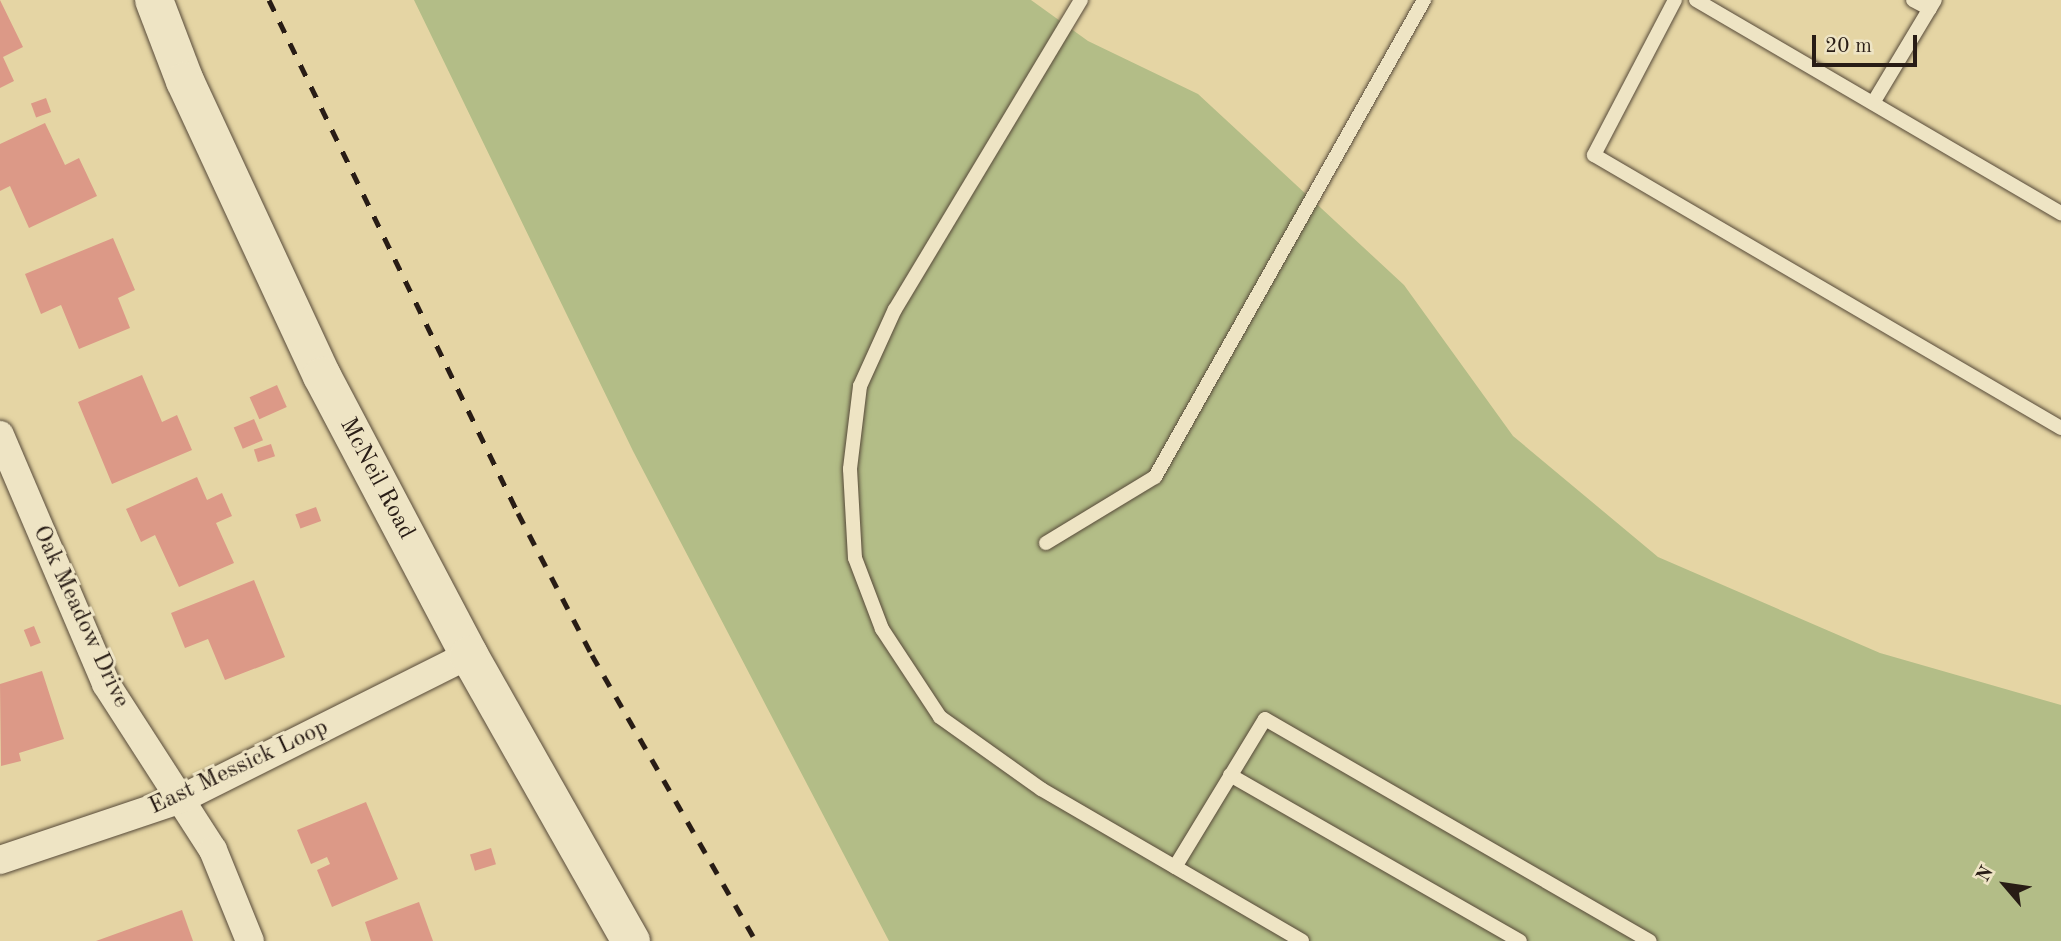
<!DOCTYPE html>
<html>
<head>
<meta charset="utf-8">
<style>
  body { margin:0 }
  #map { position:relative; width:2061px; height:941px; overflow:hidden; background:#e5d5a4; font-family:"Old Standard TT",serif }
  div>[style] { position:absolute }
  [style*='--x'] { left:calc(var(--x)*1px); top:calc(var(--y)*1px); width:calc(var(--w)*1px); rotate:calc(var(--a)*1deg) }
  .green>* { inset:0; background:#b3bd87 }
  .building>* { inset:0; background:#dc9987; transform-origin:0 0 }
  .roads { filter:drop-shadow(0 0 2px #574a39) drop-shadow(0 0 2px #574a39) }
  .service>* { height:14px; margin:-7px; padding:0 7px; transform-origin:7px; border-radius:7px; background:#eee4c4 }
  .minor>* { height:28px; margin:-14px; padding:0 14px; transform-origin:14px; border-radius:14px; background:#eee4c4 }
  .secondary>* { height:38px; margin:-19px; padding:0 19px; transform-origin:19px; border-radius:19px; background:#eee4c4 }
  .rail>* { height:5px; margin-top:-2.5px; transform-origin:0; background:repeating-linear-gradient(90deg,#281c15 0 12px,transparent 0 24px) }
  span { translate:-50% -50%; white-space:nowrap; text-align:center; line-height:1.15; -webkit-text-stroke:6px #eee4c4; paint-order:stroke }
  .street-label { font-size:24px; color:#281c15 }
  .north { position:absolute; left:1970px; top:850px; width:70px; height:70px; -webkit-text-stroke:5px #eee4c4; paint-order:stroke; rotate:299deg; font-size:19px; font-weight:700; line-height:28px; text-align:center; color:#281c15 }
  .north::after { content:''; display:block; margin:auto; width:24px; height:32px; background:#281c15; clip-path:polygon(50% 0,100% 100%,50% 72%,0 100%) }
  .scale { position:absolute; left:1812px; top:35px; width:105px; height:32px; box-sizing:border-box; border:4px solid #281c15; border-top:0; padding-left:9px; font-size:21px; line-height:24px; white-space:nowrap; color:#281c15; -webkit-text-stroke:5px #eee4c4; paint-order:stroke }
</style>
</head>
<body>
<div id="map">
  <div class="green">
    <div style="clip-path:polygon(414px 0,1031px 0,1088px 41px,1198px 94px,1404px 285px,1513px 436px,1658px 557px,1880px 653px,2061px 705px,2061px 941px,889px 941px,633px 451px)"></div>
  </div>
  <div class="building">
    <div style="clip-path:polygon(0 0,23px 47px,3px 57px,14px 81px,0 88px)"></div>
    <div style="left:46px;top:98px;width:15px;height:16px;rotate:70deg"></div>
    <div style="clip-path:polygon(45px 123px,65px 165px,79px 158px,97px 196px,29px 228px,10px 186px,0 191px,0 144px)"></div>
    <div style="clip-path:polygon(113px 238px,135px 290px,118px 298px,130px 328px,79px 349px,61px 305px,41px 314px,25px 274px)"></div>
    <div style="clip-path:polygon(142px 375px,162px 422px,177px 415px,192px 450px,112px 484px,78px 402px)"></div>
    <div style="left:277px;top:385px;width:24px;height:30px;rotate:66deg"></div>
    <div style="left:254px;top:419px;width:23px;height:22px;rotate:67deg"></div>
    <div style="left:271px;top:444px;width:13px;height:18px;rotate:72deg"></div>
    <div style="clip-path:polygon(197px 477px,207px 500px,222px 493px,232px 516px,216px 523px,234px 563px,179px 587px,155px 535px,141px 542px,126px 509px)"></div>
    <div style="left:316px;top:507px;width:15px;height:22px;rotate:70deg"></div>
    <div style="clip-path:polygon(254px 580px,285px 657px,225px 680px,208px 639px,185px 648px,171px 613px)"></div>
    <div style="left:34px;top:626px;width:18px;height:11px;rotate:68deg"></div>
    <div style="clip-path:polygon(42px 671px,64px 739px,19px 753px,21px 761px,1px 766px,0 684px)"></div>
    <div style="clip-path:polygon(366px 802px,398px 879px,332px 907px,317px 870px,330px 864px,327px 857px,311px 864px,297px 830px)"></div>
    <div style="left:491px;top:848px;width:17px;height:22px;rotate:73deg"></div>
    <div style="clip-path:polygon(419px 902px,433px 941px,371px 941px,365px 922px)"></div>
    <div style="clip-path:polygon(182px 910px,193px 941px,96px 941px)"></div>
  </div>
  <div class="roads">
    <div class="service">
      <div style="--x:1081;--y:0;--w:361;--a:121"></div>
      <div style="--x:895;--y:309;--w:85;--a:114.4"></div>
      <div style="--x:860;--y:386;--w:84;--a:96.9"></div>
      <div style="--x:850;--y:469;--w:89;--a:86.8"></div>
      <div style="--x:855;--y:558;--w:76;--a:69.2"></div>
      <div style="--x:882;--y:629;--w:105;--a:56.6"></div>
      <div style="--x:940;--y:717;--w:124;--a:35.5"></div>
      <div style="--x:1041;--y:789;--w:302;--a:30.2"></div>
      <div style="--x:1675;--y:0;--w:175;--a:117.6"></div>
      <div style="--x:1594;--y:155;--w:541;--a:30.31"></div>
      <div style="--x:1696;--y:0;--w:423;--a:30.3"></div>
      <div style="--x:1913;--y:0;--w:19;--a:28"></div>
      <div style="--x:1873;--y:103;--w:120;--a:-59"></div>
      <div style="--x:1046;--y:543;--w:127;--a:-31.2"></div>
      <div style="--x:1155;--y:477;--w:548;--a:-60.58"></div>
      <div style="--x:1230;--y:775;--w:334;--a:29.8"></div>
      <div style="--x:1175;--y:867;--w:173;--a:-58.7"></div>
      <div style="--x:1265;--y:719;--w:444;--a:30"></div>
    </div>
    <div class="minor">
      <div style="--x:0;--y:435;--w:271;--a:66.9"></div>
      <div style="--x:106;--y:684;--w:197;--a:57.2"></div>
      <div style="--x:213;--y:850;--w:98;--a:67.9"></div>
      <div style="--x:0;--y:860;--w:191;--a:-18.6"></div>
      <div style="--x:181;--y:799;--w:322;--a:-26.6"></div>
    </div>
    <div class="secondary">
      <div style="--x:154;--y:0;--w:87;--a:69.1"></div>
      <div style="--x:185;--y:81;--w:325;--a:65.1"></div>
      <div style="--x:322;--y:376;--w:315;--a:62.2"></div>
      <div style="--x:469;--y:655;--w:329;--a:60.5"></div>
    </div>
  </div>
  <div class="rail">
    <div style="--x:269;--y:0;--w:570;--a:64.11"></div>
    <div style="--x:518;--y:513;--w:160;--a:62.5"></div>
    <div style="--x:592;--y:655;--w:330;--a:60.2"></div>
  </div>
  <div class="street-label">
    <span style="left:376px;top:479px;rotate:62deg">McNeil Road</span>
    <span style="left:80px;top:617px;rotate:65deg">Oak Meadow Drive</span>
    <span style="left:239px;top:768px;rotate:-25deg">East Messick Loop</span>
  </div>
  <div class="north">N</div>
  <div class="scale">20 m</div>
</div>
</body>
</html>
